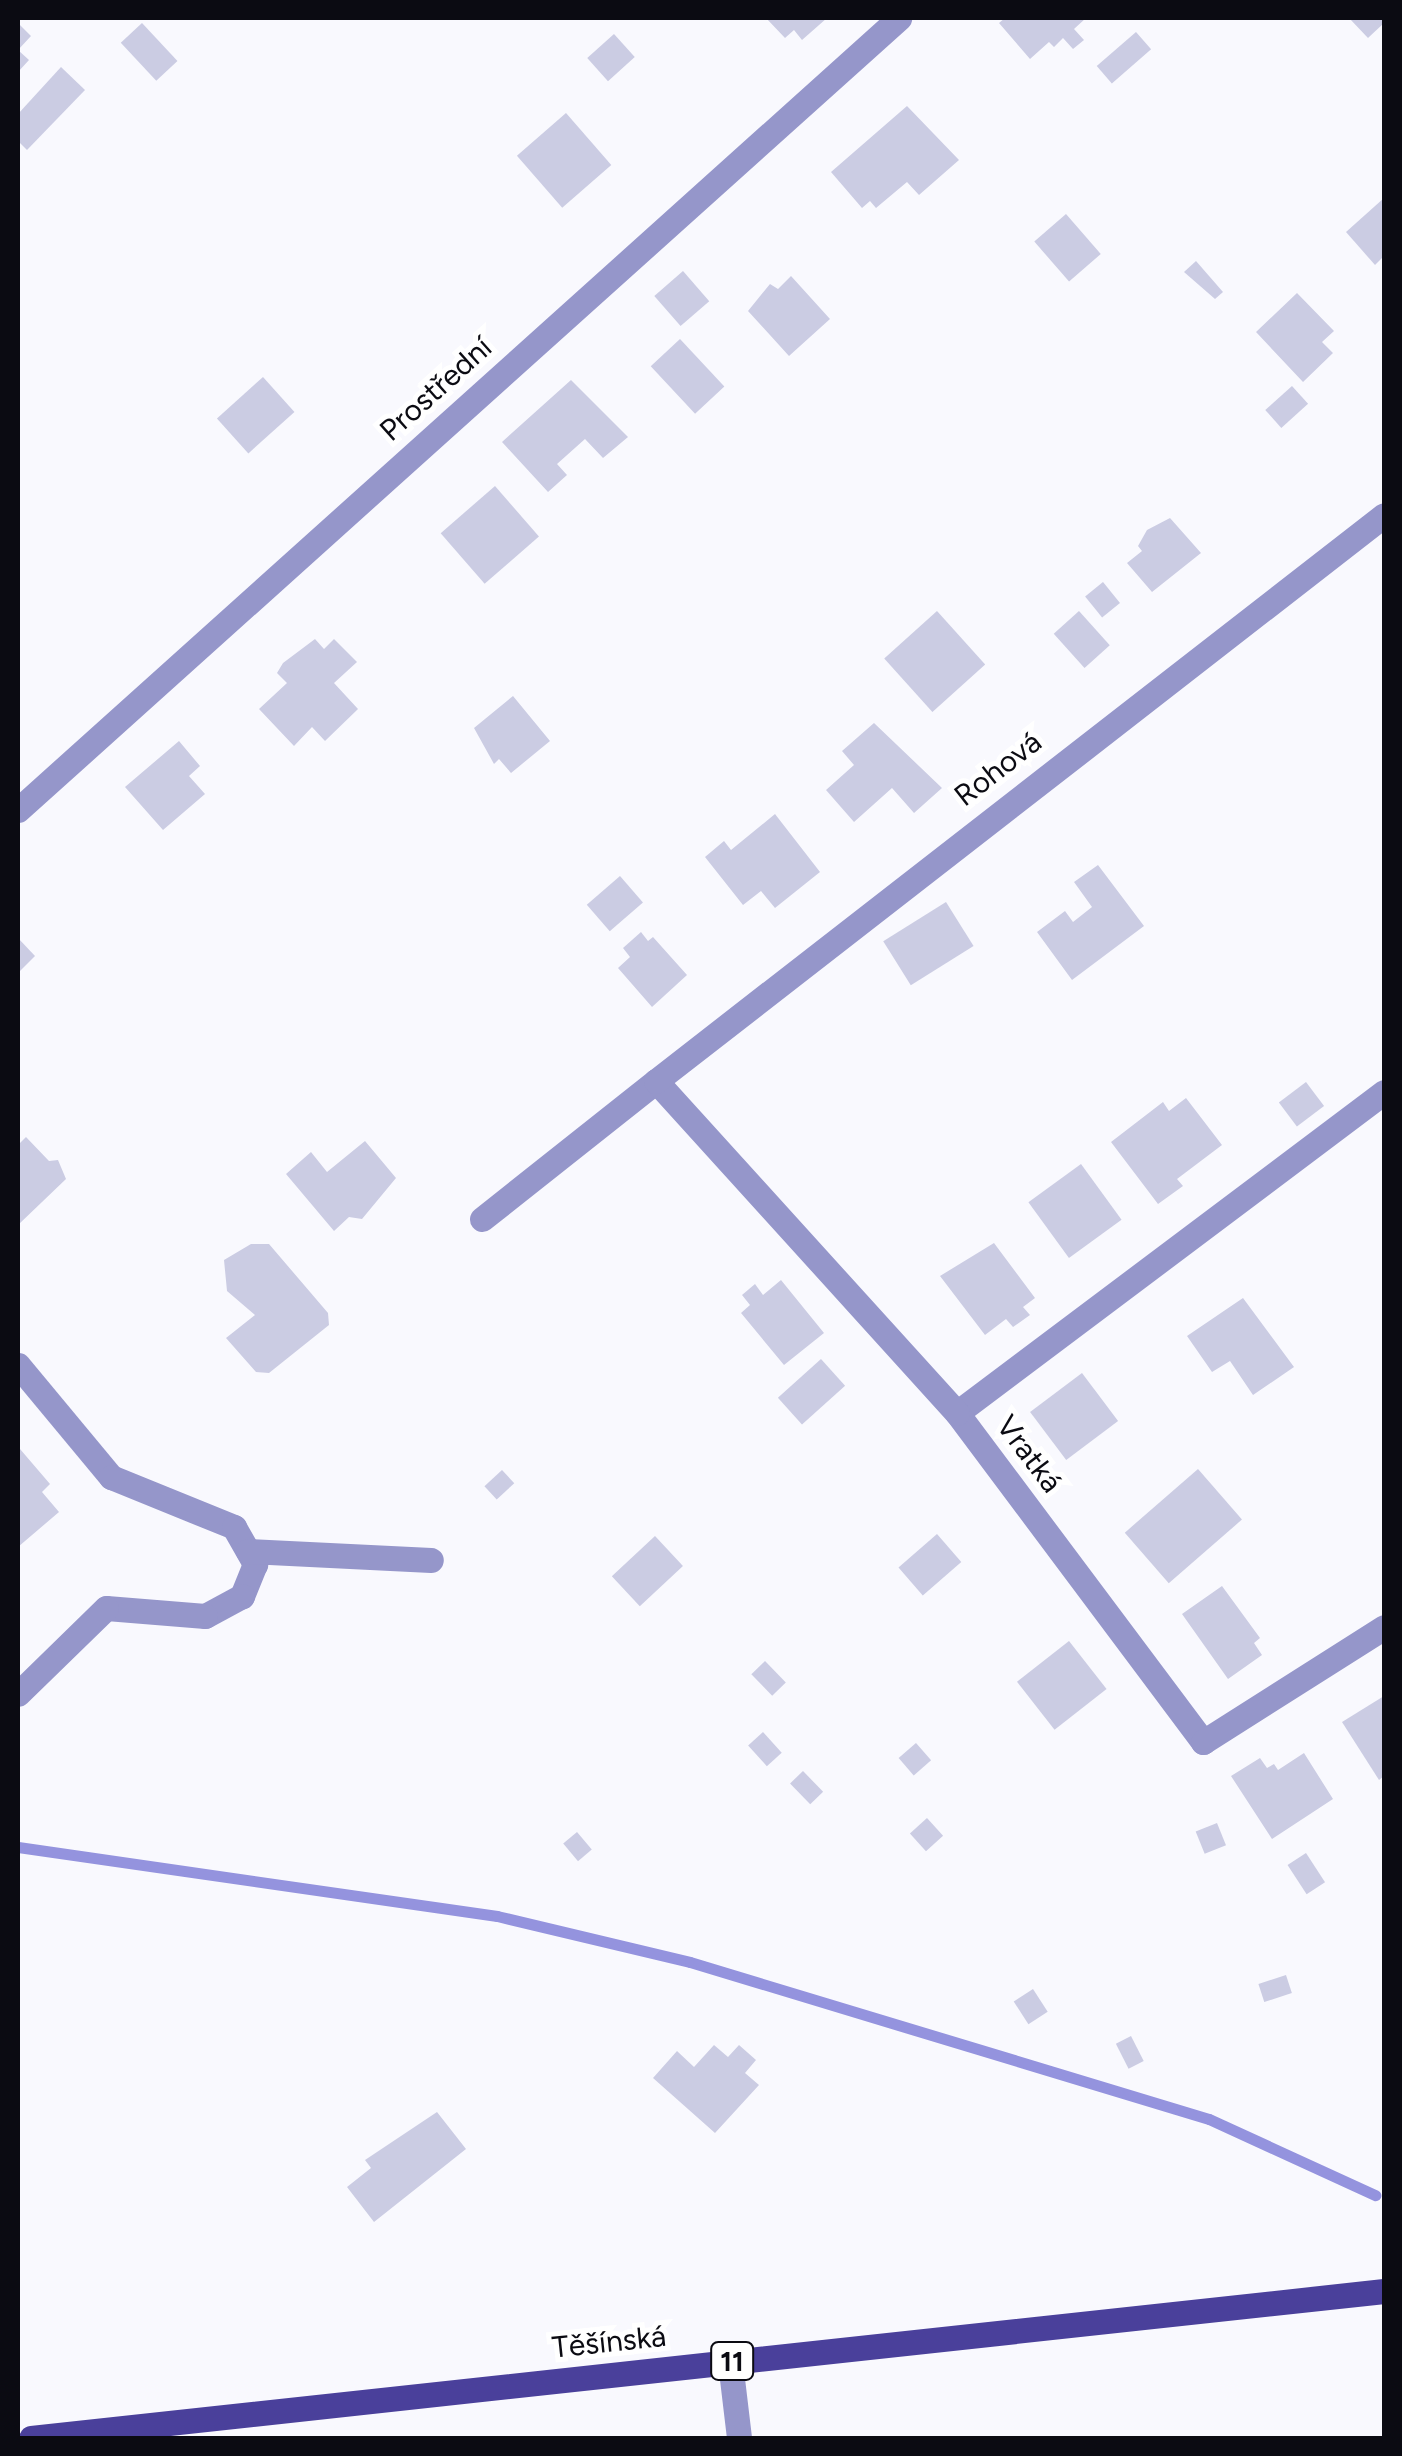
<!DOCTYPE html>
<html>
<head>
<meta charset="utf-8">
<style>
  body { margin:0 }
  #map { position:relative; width:1402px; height:2456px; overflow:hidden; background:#f9f9fe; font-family:Figtree,sans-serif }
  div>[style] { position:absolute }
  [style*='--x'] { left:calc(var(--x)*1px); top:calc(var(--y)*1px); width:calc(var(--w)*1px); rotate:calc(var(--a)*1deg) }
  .stream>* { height:11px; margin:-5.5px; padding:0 5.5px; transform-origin:5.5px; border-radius:5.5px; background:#9493de }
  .building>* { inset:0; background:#cbcce3; transform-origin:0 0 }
  .minor>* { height:25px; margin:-12.5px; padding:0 12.5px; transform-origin:12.5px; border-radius:12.5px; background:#9596ca }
  .major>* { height:25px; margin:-12.5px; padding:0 12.5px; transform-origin:12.5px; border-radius:12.5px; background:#4a409b }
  span { translate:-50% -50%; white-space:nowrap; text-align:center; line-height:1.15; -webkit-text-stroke:10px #fff; paint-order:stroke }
  .shield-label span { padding:2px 8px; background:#fff; border:2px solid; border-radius:8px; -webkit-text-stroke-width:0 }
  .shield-label { font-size:28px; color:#0b0b12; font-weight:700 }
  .street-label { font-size:30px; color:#0b0b12 }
  .frame { position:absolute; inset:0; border:20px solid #0b0b12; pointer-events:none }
</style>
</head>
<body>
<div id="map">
  <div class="stream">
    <div style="--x:18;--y:1847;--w:484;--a:8.2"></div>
    <div style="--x:497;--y:1916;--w:198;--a:13.4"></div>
    <div style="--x:690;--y:1962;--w:542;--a:16.83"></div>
    <div style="--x:1209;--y:2119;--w:183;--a:24.6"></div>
  </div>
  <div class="building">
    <div style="clip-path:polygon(766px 18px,827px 18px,802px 40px,794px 30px,785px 38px)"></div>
    <div style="clip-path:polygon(1005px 18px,1086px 18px,1074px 29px,1084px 40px,1073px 49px,1063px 38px,1054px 47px,1049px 42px,1030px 59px,999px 23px)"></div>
    <div style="clip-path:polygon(1349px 18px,1384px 18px,1384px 23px,1368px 38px)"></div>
    <div style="clip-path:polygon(18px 23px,31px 36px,18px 50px,29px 60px,18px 72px)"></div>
    <div style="left:142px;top:23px;width:52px;height:29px;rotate:47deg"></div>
    <div style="left:1136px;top:32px;width:23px;height:52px;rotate:49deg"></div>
    <div style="left:614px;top:34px;width:31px;height:36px;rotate:48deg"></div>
    <div style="clip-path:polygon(61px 67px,85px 90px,27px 150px,18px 141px,18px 114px)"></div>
    <div style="clip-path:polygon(907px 106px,959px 160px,919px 195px,907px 182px,876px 208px,870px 201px,862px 208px,831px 172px)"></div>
    <div style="left:566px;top:113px;width:69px;height:65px;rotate:49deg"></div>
    <div style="clip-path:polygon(1384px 198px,1384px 256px,1375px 265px,1346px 232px)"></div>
    <div style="left:1066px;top:214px;width:53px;height:42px;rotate:49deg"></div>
    <div style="clip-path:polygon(1196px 261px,1223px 292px,1215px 299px,1184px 272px)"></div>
    <div style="left:683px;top:271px;width:40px;height:38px;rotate:49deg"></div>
    <div style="clip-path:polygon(791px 276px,830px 319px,789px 356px,748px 311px,770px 284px,778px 289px)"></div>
    <div style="clip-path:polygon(1297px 293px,1334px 331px,1322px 342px,1333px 353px,1303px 382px,1256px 332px)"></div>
    <div style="left:680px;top:339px;width:65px;height:40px;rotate:47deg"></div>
    <div style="left:263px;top:377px;width:47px;height:62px;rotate:48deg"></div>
    <div style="clip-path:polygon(571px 380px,628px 437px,603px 458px,585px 439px,557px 464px,567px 475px,548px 492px,502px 442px)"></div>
    <div style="left:1292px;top:386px;width:24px;height:36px;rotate:48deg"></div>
    <div style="left:495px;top:486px;width:67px;height:72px;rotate:49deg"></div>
    <div style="clip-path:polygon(1170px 518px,1201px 553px,1152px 592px,1127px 563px,1142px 551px,1138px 546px,1147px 530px)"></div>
    <div style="left:1103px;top:582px;width:27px;height:23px;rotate:51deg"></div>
    <div style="left:937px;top:611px;width:72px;height:71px;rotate:48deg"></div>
    <div style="left:1079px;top:611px;width:46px;height:34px;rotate:48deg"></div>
    <div style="clip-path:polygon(315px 639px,324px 649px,334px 639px,357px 662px,334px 683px,358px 709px,325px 741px,312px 727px,294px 746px,259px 709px,287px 683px,277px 673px,283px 663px)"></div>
    <div style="clip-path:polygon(513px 696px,550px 741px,511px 773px,499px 759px,494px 764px,474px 728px)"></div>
    <div style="clip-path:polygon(874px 723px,942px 788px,914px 813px,892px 788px,854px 822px,826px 790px,854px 765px,842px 751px)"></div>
    <div style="clip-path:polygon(179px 741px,200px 766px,189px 776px,205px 794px,163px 830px,125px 787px)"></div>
    <div style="clip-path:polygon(775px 814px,820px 872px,775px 908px,761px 891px,743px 905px,705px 857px,724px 841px,731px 850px)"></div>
    <div style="clip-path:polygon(1098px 865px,1144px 926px,1072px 980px,1037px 932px,1065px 911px,1073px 922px,1092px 907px,1074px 882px)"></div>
    <div style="left:620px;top:876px;width:35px;height:44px;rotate:49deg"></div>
    <div style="left:946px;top:902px;width:52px;height:74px;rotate:58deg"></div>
    <div style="clip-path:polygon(641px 932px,648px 941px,653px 937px,687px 975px,652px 1007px,618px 968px,630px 957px,623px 948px)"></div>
    <div style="clip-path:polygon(18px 938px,35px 956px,18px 973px)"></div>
    <div style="left:1306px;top:1082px;width:30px;height:34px;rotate:53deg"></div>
    <div style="clip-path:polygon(1186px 1098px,1222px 1145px,1177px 1179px,1183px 1186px,1158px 1204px,1111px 1142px,1163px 1102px,1169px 1111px)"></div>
    <div style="clip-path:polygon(26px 1137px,49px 1161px,58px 1160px,66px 1179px,18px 1225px,18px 1145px)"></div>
    <div style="clip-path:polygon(365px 1141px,396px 1178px,362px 1219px,349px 1217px,334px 1231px,286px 1174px,311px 1152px,327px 1172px)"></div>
    <div style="left:1081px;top:1164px;width:69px;height:65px;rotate:54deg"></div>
    <div style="clip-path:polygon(994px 1243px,1035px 1298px,1023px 1307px,1030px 1315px,1013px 1327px,1006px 1319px,985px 1335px,940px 1276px)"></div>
    <div style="clip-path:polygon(251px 1244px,269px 1244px,328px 1313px,329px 1325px,269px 1373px,256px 1372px,226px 1338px,255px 1315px,227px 1291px,224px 1260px)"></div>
    <div style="clip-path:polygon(781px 1280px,824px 1333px,784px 1365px,741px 1313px,750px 1305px,742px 1295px,755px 1284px,763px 1295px)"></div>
    <div style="clip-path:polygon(1243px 1298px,1294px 1367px,1253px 1395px,1230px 1361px,1212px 1372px,1187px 1336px)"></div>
    <div style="left:821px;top:1359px;width:36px;height:58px;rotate:48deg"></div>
    <div style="left:1082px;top:1373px;width:60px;height:65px;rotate:53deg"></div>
    <div style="clip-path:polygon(20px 1449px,50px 1484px,42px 1492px,59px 1512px,18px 1547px)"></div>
    <div style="left:1198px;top:1469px;width:67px;height:97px;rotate:49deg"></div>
    <div style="left:502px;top:1470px;width:18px;height:24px;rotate:47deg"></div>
    <div style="left:937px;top:1534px;width:37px;height:51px;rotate:49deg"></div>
    <div style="left:655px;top:1536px;width:41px;height:59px;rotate:47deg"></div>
    <div style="clip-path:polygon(1222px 1586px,1260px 1638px,1254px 1643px,1262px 1655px,1228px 1679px,1182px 1614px)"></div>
    <div style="left:1069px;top:1641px;width:61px;height:66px;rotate:52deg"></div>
    <div style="left:765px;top:1661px;width:30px;height:19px;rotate:46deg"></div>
    <div style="clip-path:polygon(1384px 1696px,1384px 1776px,1379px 1780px,1342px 1722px)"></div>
    <div style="left:763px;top:1732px;width:28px;height:20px;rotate:48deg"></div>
    <div style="left:916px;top:1743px;width:23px;height:23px;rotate:49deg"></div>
    <div style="clip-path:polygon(1304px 1753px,1333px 1799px,1272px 1839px,1231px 1776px,1260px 1758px,1267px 1768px,1274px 1764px,1278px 1770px)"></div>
    <div style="left:803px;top:1771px;width:29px;height:18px;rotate:46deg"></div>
    <div style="left:927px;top:1818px;width:24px;height:23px;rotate:48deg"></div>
    <div style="left:1217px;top:1823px;width:24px;height:23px;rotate:68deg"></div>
    <div style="left:577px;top:1832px;width:23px;height:18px;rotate:50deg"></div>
    <div style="left:1306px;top:1853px;width:35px;height:22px;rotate:57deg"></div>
    <div style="left:1286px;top:1975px;width:19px;height:29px;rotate:72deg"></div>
    <div style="left:1033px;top:1989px;width:27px;height:23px;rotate:57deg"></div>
    <div style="left:1131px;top:2036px;width:28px;height:17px;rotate:63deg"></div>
    <div style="clip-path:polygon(714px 2045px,728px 2057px,739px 2045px,756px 2060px,745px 2073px,759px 2085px,715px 2133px,653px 2078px,677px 2051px,694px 2067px)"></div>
    <div style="clip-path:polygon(437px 2112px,466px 2149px,374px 2222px,347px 2187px,371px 2168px,365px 2160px)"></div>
  </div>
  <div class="minor">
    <div style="--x:18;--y:810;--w:1185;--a:-41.95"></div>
    <div style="--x:1384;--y:1092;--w:534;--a:143.07"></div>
    <div style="--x:957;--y:1413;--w:411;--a:53.2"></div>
    <div style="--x:1203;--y:1742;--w:214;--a:-32.4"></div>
    <div style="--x:482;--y:1219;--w:222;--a:-38.4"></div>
    <div style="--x:18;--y:1365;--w:146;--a:50.3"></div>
    <div style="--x:111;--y:1477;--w:133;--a:22.1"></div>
    <div style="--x:234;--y:1527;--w:43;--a:60.4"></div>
    <div style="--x:255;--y:1564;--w:35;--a:112"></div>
    <div style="--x:242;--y:1596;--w:42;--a:151.6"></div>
    <div style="--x:205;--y:1616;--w:99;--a:-175.4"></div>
    <div style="--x:106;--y:1608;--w:123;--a:135.7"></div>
    <div style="--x:957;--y:1413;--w:448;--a:-132.2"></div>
    <div style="--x:656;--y:1081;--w:922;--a:-37.86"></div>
    <div style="--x:248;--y:1551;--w:183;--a:2.8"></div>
    <div style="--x:730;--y:2362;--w:77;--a:83.2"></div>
  </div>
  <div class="major">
    <div style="--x:31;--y:2438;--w:1361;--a:-6.2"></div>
  </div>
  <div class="shield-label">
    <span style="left:732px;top:2361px">11</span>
  </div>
  <div class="street-label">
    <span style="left:436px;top:389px;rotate:-42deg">Prostřední</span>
    <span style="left:998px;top:769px;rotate:-38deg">Rohová</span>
    <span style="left:1029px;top:1454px;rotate:53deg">Vratká</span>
    <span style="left:609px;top:2342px;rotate:-6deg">Těšínská</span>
  </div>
  <div class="frame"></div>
</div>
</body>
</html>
